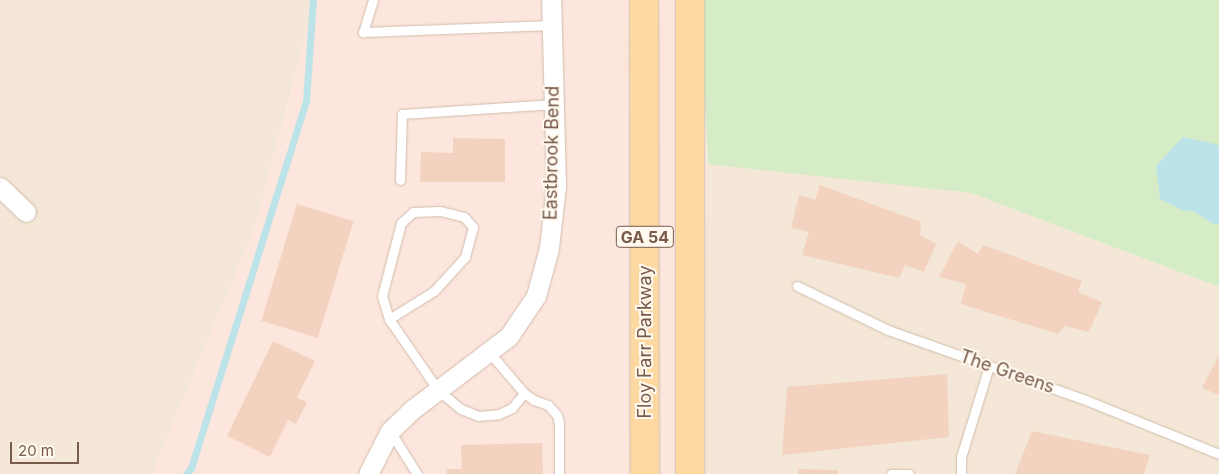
<!DOCTYPE html>
<html>
<head>
<meta charset="utf-8">
<style>
  body { margin:0 }
  #map { position:relative; width:1219px; height:474px; overflow:hidden; background:#fdf5e9; font-family:Inter,sans-serif }
  div>[style] { position:absolute }
  [style*='--x'] { left:calc(var(--x)*1px); top:calc(var(--y)*1px); width:calc(var(--w)*1px); rotate:calc(var(--a)*1deg) }
  .residential>* { inset:0; background:#f5e7d7 }
  .commercial>* { inset:0; background:#fde6dd }
  .green>* { inset:0; background:#d6ecc6 }
  .water>* { inset:0; background:#bce3e8 }
  .stream>* { height:7px; margin:-3.5px; padding:0 3.5px; transform-origin:3.5px; border-radius:3.5px; background:#bce3e8 }
  .building>* { inset:0; background:#f3d3c0; transform-origin:0 0 }
  .roads { filter:drop-shadow(0 0 1px #d0bdad) drop-shadow(0 0 1px #d0bdad) }
  .lane>* { height:9px; margin:-4.5px; padding:0 4.5px; transform-origin:4.5px; border-radius:4.5px; background:#fff }
  .street>* { height:19px; margin:-9.5px; padding:0 9.5px; transform-origin:9.5px; border-radius:9.5px; background:#fff }
  .primary>* { height:28px; margin:-14px; padding:0 14px; transform-origin:14px; border-radius:14px; background:#fdd9a1 }
  span { translate:-50% -50%; white-space:nowrap; text-align:center; line-height:1.15; -webkit-text-stroke:4px #fff9f0; paint-order:stroke }
  .shield-label span { padding:1px 4px; background:#fff9f0; border:1px solid; border-radius:4px; -webkit-text-stroke-width:0 }
  .shield-label { font-size:16px; color:#795b4b; font-weight:700 }
  .street-label { font-size:18px; color:#795b4b }
  .scale { position:absolute; left:10px; top:442px; width:69px; height:22px; box-sizing:border-box; border:2px solid #795b4b; border-top:0; padding-left:6px; font-size:15px; line-height:18px; white-space:nowrap; color:#795b4b; -webkit-text-stroke:4px #fff9f0; paint-order:stroke }
</style>
</head>
<body>
<div id="map">
  <div class="residential">
    <div style="clip-path:polygon(0 0,315px 0,255px 227px,152px 474px,0 474px)"></div>
    <div style="clip-path:polygon(707px 163px,971px 193px,1219px 287px,1219px 474px,702px 474px)"></div>
  </div>
  <div class="commercial">
    <div style="clip-path:polygon(315px 0,699px 0,707px 163px,702px 474px,152px 474px,255px 227px)"></div>
  </div>
  <div class="green">
    <div style="clip-path:polygon(699px 0,1219px 0,1219px 287px,971px 193px,708px 164px)"></div>
  </div>
  <div class="water">
    <div style="clip-path:polygon(1183px 137px,1216px 144px,1219px 147px,1219px 224px,1213px 224px,1193px 211px,1184px 211px,1160px 199px,1156px 166px)"></div>
  </div>
  <div class="stream">
    <div style="--x:186;--y:474;--w:8;--a:-50"></div>
    <div style="--x:191;--y:468;--w:384;--a:-72.6"></div>
    <div style="--x:306;--y:102;--w:102;--a:-86.1"></div>
  </div>
  <div class="building">
    <div style="clip-path:polygon(453px 138px,505px 139px,505px 182px,420px 182px,421px 152px,453px 153px)"></div>
    <div style="clip-path:polygon(820px 185px,921px 222px,920px 235px,936px 244px,924px 272px,905px 265px,899px 278px,802px 255px,809px 232px,791px 228px,799px 195px,815px 200px)"></div>
    <div style="left:297px;top:204px;width:59px;height:122px;rotate:17deg"></div>
    <div style="clip-path:polygon(958px 241px,978px 254px,983px 245px,1082px 281px,1078px 292px,1102px 302px,1089px 332px,1065px 326px,1058px 334px,961px 304px,966px 284px,939px 277px)"></div>
    <div style="clip-path:polygon(273px 341px,315px 361px,297px 398px,307px 402px,296px 424px,288px 420px,270px 457px,227px 436px)"></div>
    <div style="clip-path:polygon(1219px 355px,1219px 395px,1202px 388px)"></div>
    <div style="clip-path:polygon(947px 374px,949px 437px,782px 455px,787px 387px)"></div>
    <div style="clip-path:polygon(1032px 431px,1150px 455px,1144px 474px,1015px 474px)"></div>
    <div style="clip-path:polygon(542px 443px,543px 474px,447px 474px,447px 469px,462px 469px,461px 445px)"></div>
    <div style="clip-path:polygon(798px 469px,838px 470px,838px 474px,798px 474px)"></div>
  </div>
  <div class="roads">
    <div class="lane">
      <div style="--x:373;--y:0;--w:34;--a:107"></div>
      <div style="--x:363;--y:32;--w:189;--a:-2.1"></div>
      <div style="--x:400;--y:180;--w:66;--a:-88.3"></div>
      <div style="--x:402;--y:114;--w:152;--a:-3.8"></div>
      <div style="--x:797;--y:286;--w:101;--a:25.8"></div>
      <div style="--x:888;--y:330;--w:210;--a:19.5"></div>
      <div style="--x:1086;--y:400;--w:144;--a:22.1"></div>
      <div style="--x:389;--y:319;--w:53;--a:-31.9"></div>
      <div style="--x:434;--y:291;--w:46;--a:-47.6"></div>
      <div style="--x:465;--y:257;--w:31;--a:-75"></div>
      <div style="--x:473;--y:227;--w:13;--a:-132"></div>
      <div style="--x:464;--y:217;--w:25;--a:-166"></div>
      <div style="--x:440;--y:211;--w:27;--a:178"></div>
      <div style="--x:413;--y:212;--w:16;--a:137"></div>
      <div style="--x:401;--y:223;--w:75;--a:104.6"></div>
      <div style="--x:382;--y:296;--w:24;--a:73"></div>
      <div style="--x:389;--y:319;--w:86;--a:55.4"></div>
      <div style="--x:438;--y:390;--w:30;--a:40"></div>
      <div style="--x:461;--y:409;--w:18;--a:22"></div>
      <div style="--x:478;--y:416;--w:21;--a:-5"></div>
      <div style="--x:499;--y:414;--w:14;--a:-25"></div>
      <div style="--x:512;--y:408;--w:19;--a:-51"></div>
      <div style="--x:489;--y:352;--w:54;--a:49.5"></div>
      <div style="--x:524;--y:393;--w:12;--a:35"></div>
      <div style="--x:534;--y:400;--w:15;--a:20"></div>
      <div style="--x:548;--y:405;--w:13;--a:48"></div>
      <div style="--x:557;--y:415;--w:8;--a:76"></div>
      <div style="--x:559;--y:423;--w:51;--a:90"></div>
      <div style="--x:390;--y:431;--w:51;--a:57.9"></div>
      <div style="--x:891;--y:474;--w:18;--a:0"></div>
      <div style="--x:961;--y:474;--w:17;--a:-90"></div>
      <div style="--x:961;--y:457;--w:95;--a:-72.9"></div>
    </div>
    <div class="street">
      <div style="--x:0;--y:187;--w:36;--a:44"></div>
      <div style="--x:368;--y:474;--w:48;--a:-62.9"></div>
      <div style="--x:390;--y:431;--w:32;--a:-44"></div>
      <div style="--x:413;--y:409;--w:121;--a:-37.2"></div>
      <div style="--x:509;--y:336;--w:48;--a:-56"></div>
      <div style="--x:536;--y:296;--w:50;--a:-74.8"></div>
      <div style="--x:549;--y:248;--w:62;--a:-83.6"></div>
      <div style="--x:556;--y:186;--w:186;--a:-91.5"></div>
    </div>
    <div class="primary">
      <div style="--x:644;--y:0;--w:474;--a:89.9"></div>
      <div style="--x:690;--y:474;--w:474;--a:-90"></div>
    </div>
  </div>
  <div class="shield-label">
    <span style="left:645px;top:237px">GA 54</span>
  </div>
  <div class="street-label">
    <span style="left:552px;top:153px;rotate:-89deg">Eastbrook Bend</span>
    <span style="left:645px;top:342px;rotate:-90deg">Floy Farr Parkway</span>
    <span style="left:1007px;top:372px;rotate:19deg">The Greens</span>
  </div>
  <div class="scale">20 m</div>
</div>
</body>
</html>
